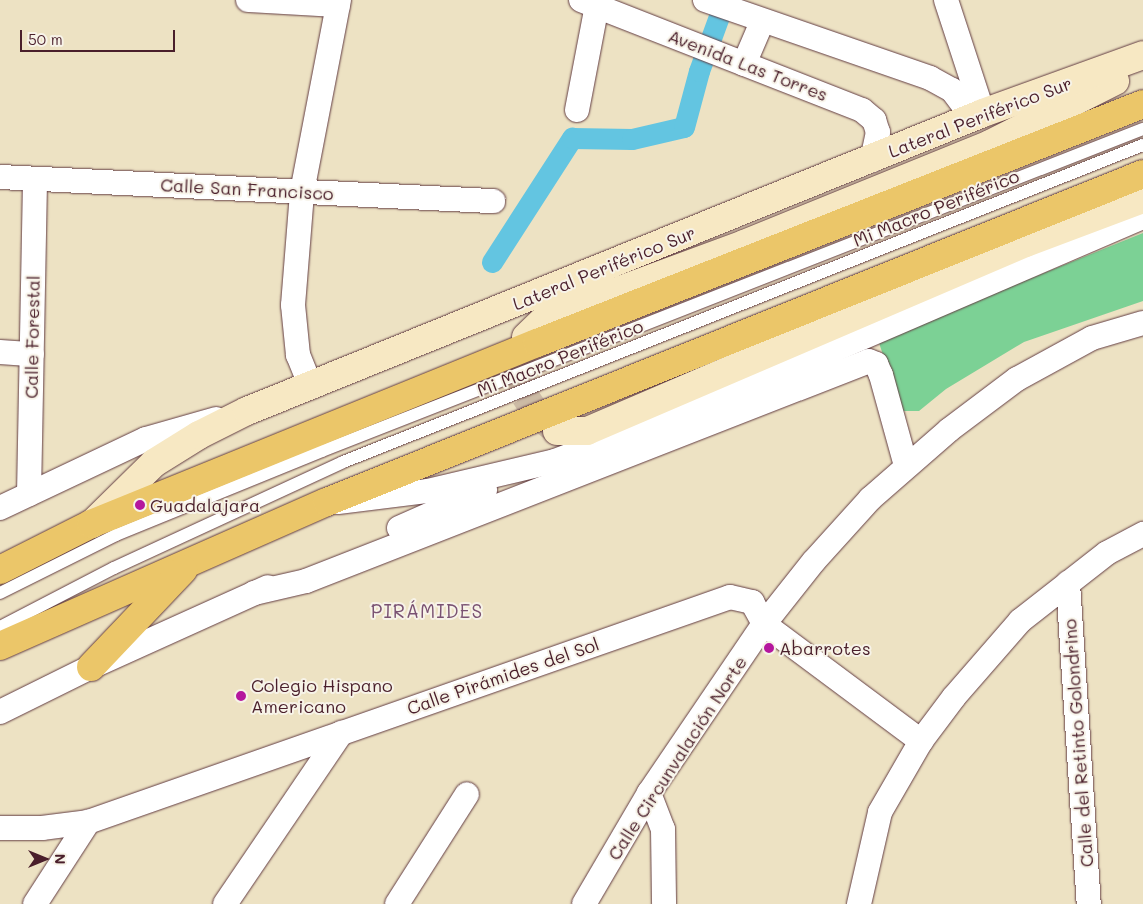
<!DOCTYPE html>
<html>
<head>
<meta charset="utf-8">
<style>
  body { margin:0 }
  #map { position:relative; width:1143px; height:904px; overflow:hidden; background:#ede2c3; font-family:Mali,sans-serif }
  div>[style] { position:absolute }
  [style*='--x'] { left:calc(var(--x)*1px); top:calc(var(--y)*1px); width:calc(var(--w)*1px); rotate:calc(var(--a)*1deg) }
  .green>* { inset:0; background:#7cd195 }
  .canal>* { height:21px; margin:-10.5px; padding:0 10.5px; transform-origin:10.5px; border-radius:10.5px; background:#63c5e1 }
  .secondary-tunnel>* { height:28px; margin-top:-14px; transform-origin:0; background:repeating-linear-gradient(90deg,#ccbba5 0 28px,transparent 0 42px) }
  .roads { filter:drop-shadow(0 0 1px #623c42) drop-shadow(0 0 1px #623c42) }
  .service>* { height:12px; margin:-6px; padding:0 6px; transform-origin:6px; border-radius:6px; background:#fff }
  .minor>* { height:24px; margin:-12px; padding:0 12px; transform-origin:12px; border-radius:12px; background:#fff }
  .secondary>* { height:28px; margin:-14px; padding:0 14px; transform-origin:14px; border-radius:14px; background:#f7e8c3 }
  .trunk>* { height:28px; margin:-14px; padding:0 14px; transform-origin:14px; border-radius:14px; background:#ebc669 }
  .dots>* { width:14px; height:14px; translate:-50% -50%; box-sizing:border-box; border:2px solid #f7f3e8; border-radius:50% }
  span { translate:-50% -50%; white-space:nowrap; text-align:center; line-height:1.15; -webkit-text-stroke:4px #f7f3e8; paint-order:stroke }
  .street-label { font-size:18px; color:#4a1f2b }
  .poi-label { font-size:18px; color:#4a1f2b }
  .left { translate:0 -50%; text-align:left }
  .neighbourhood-label { font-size:19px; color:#7a5272; letter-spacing:1px }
  .north { position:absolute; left:20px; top:834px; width:50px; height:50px; -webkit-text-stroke:4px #f7f3e8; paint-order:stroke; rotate:90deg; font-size:14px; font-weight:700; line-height:20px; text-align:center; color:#4a1f2b }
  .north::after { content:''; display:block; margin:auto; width:18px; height:22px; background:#4a1f2b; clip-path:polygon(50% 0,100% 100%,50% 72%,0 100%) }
  .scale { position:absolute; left:20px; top:30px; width:155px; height:22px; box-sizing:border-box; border:2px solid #4a1f2b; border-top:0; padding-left:6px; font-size:15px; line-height:18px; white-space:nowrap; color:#4a1f2b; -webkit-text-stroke:4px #f7f3e8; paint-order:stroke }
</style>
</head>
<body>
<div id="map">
  <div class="green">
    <div style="clip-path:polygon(1143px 233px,1143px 301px,1024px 342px,946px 389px,919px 411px,902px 411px,878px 340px)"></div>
  </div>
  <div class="canal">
    <div style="--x:492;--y:262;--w:148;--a:-57.2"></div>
    <div style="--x:572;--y:138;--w:60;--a:1"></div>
    <div style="--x:632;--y:139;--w:53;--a:-13"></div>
    <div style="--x:684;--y:127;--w:58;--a:-75"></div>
    <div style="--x:699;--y:71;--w:76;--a:-69.9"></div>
  </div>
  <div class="secondary-tunnel">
    <div style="--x:526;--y:337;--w:30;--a:102"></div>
    <div style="--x:520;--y:366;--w:30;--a:81"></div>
    <div style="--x:525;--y:396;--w:24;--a:57"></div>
    <div style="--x:538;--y:416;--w:24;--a:38"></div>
  </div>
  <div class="roads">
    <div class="service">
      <div style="--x:0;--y:593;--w:130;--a:-26.6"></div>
      <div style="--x:116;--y:535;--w:222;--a:-22.2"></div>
      <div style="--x:322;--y:451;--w:882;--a:-21.42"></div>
      <div style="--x:0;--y:627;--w:128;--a:-27.4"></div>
      <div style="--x:114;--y:568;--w:252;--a:-24.8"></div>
      <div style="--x:343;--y:462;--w:861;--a:-21.62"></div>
    </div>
    <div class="minor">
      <div style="--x:248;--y:0;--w:90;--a:3.2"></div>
      <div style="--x:581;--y:0;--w:302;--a:21.4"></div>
      <div style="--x:862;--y:110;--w:16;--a:40"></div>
      <div style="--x:874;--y:120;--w:13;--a:72"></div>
      <div style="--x:878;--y:132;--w:29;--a:102"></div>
      <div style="--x:705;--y:0;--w:238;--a:19.1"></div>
      <div style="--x:930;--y:78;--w:25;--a:29"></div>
      <div style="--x:952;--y:90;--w:34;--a:53"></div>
      <div style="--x:946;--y:0;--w:119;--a:71.9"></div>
      <div style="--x:744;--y:64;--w:46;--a:-66.8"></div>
      <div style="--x:577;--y:110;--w:112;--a:-79.2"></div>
      <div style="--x:0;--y:177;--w:494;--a:2.8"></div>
      <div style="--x:0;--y:352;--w:32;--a:4"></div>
      <div style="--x:311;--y:387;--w:35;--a:-112"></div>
      <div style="--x:298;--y:355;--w:50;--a:-95.7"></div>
      <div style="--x:293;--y:305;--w:113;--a:-85.4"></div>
      <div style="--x:302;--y:192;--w:196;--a:-79.1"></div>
      <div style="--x:29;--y:494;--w:315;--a:-88.9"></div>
      <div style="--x:338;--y:502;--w:91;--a:-7"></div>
      <div style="--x:428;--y:491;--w:130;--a:-13.3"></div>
      <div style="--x:555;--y:461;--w:191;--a:-20.8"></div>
      <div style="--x:734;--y:393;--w:445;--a:-23.3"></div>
      <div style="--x:0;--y:508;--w:161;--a:-25.3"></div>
      <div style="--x:146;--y:439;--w:73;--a:-15.9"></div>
      <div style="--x:399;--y:528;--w:94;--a:-23.8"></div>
      <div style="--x:1068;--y:583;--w:322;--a:86.3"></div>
      <div style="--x:254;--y:593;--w:53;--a:-13"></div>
      <div style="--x:306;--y:581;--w:604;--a:-21.34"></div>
      <div style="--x:869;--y:361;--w:8;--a:23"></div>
      <div style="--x:876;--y:364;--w:12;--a:66"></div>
      <div style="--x:881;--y:375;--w:94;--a:74.6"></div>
      <div style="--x:0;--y:712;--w:102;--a:-26.3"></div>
      <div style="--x:91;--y:667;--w:194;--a:-24.3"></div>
      <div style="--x:649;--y:793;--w:39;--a:69"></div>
      <div style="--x:663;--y:829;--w:75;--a:89.2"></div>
      <div style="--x:0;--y:828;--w:42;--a:0"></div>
      <div style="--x:42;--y:828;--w:46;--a:-7.4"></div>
      <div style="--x:88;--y:822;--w:680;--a:-19.31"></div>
      <div style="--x:730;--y:597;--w:23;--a:13"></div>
      <div style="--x:752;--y:602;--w:25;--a:61"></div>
      <div style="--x:764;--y:624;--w:196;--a:36.7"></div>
      <div style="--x:35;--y:904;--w:98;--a:-57.1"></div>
      <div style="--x:225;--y:904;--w:207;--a:-55.8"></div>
      <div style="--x:397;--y:904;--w:130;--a:-57.5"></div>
      <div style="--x:584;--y:904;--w:129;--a:-59.6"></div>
      <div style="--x:649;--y:793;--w:204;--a:-55.8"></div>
      <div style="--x:764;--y:624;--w:80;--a:-51.6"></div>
      <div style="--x:814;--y:561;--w:84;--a:-47.9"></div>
      <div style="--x:870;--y:499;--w:105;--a:-41.1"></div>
      <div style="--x:949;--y:430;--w:85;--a:-36.9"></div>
      <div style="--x:1017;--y:379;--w:85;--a:-28.7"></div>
      <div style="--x:1092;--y:338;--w:53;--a:-16.4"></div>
      <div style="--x:859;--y:904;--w:94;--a:-77.1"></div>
      <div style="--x:880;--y:812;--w:82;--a:-60"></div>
      <div style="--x:921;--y:741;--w:55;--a:-53.1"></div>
      <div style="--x:954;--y:697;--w:101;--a:-49"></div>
      <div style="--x:1020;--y:621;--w:110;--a:-38"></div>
      <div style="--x:1107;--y:553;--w:41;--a:-27.8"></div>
    </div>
    <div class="secondary">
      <div style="--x:526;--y:337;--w:29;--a:-44"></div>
      <div style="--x:547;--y:317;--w:210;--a:-20.3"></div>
      <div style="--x:744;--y:244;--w:266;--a:-22.1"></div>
      <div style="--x:990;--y:144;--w:140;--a:-26.7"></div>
      <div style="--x:557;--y:431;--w:30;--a:0"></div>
      <div style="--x:587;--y:431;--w:478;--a:-23.2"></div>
      <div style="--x:1026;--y:243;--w:125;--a:-20.6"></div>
      <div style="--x:92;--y:524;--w:87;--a:-44.5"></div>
      <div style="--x:154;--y:463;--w:53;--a:-31.9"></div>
      <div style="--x:199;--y:435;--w:54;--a:-26.6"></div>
      <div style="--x:247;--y:411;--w:794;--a:-22.04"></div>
      <div style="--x:983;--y:113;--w:170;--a:-19.9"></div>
    </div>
    <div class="trunk">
      <div style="--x:0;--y:570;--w:102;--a:-26.8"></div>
      <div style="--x:91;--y:524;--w:481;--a:-22.1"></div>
      <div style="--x:537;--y:343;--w:651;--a:-21.52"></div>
      <div style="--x:0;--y:646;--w:357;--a:-23.8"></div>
      <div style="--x:327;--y:502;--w:879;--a:-21.9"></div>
      <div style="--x:91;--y:667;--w:134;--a:-46.5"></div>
    </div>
  </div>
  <div class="dots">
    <div style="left:140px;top:505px;background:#b5179e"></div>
    <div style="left:769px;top:648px;background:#b5179e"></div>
    <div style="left:241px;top:696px;background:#b5179e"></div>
  </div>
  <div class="street-label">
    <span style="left:748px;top:65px;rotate:21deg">Avenida Las Torres</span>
    <span style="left:980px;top:117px;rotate:-21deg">Lateral Periférico Sur</span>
    <span style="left:247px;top:189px;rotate:3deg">Calle San Francisco</span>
    <span style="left:936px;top:208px;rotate:-22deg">Mi Macro Periférico</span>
    <span style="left:604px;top:268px;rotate:-22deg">Lateral Periférico Sur</span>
    <span style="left:32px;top:337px;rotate:-89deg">Calle Forestal</span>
    <span style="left:560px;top:358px;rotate:-22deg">Mi Macro Periférico</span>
    <span style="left:503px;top:676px;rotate:-19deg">Calle Pirámides del Sol</span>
    <span style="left:1078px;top:743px;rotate:-94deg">Calle del Retinto Golondrino</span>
    <span style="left:677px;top:758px;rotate:-57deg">Calle Circunvalación Norte</span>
  </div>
  <div class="poi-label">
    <span class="left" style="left:150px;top:505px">Guadalajara</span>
    <span class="left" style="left:779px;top:648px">Abarrotes</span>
    <span class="left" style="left:251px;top:696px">Colegio Hispano<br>Americano</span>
  </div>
  <div class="neighbourhood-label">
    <span style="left:427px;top:611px">PIRÁMIDES</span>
  </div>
  <div class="north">N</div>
  <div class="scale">50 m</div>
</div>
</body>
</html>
